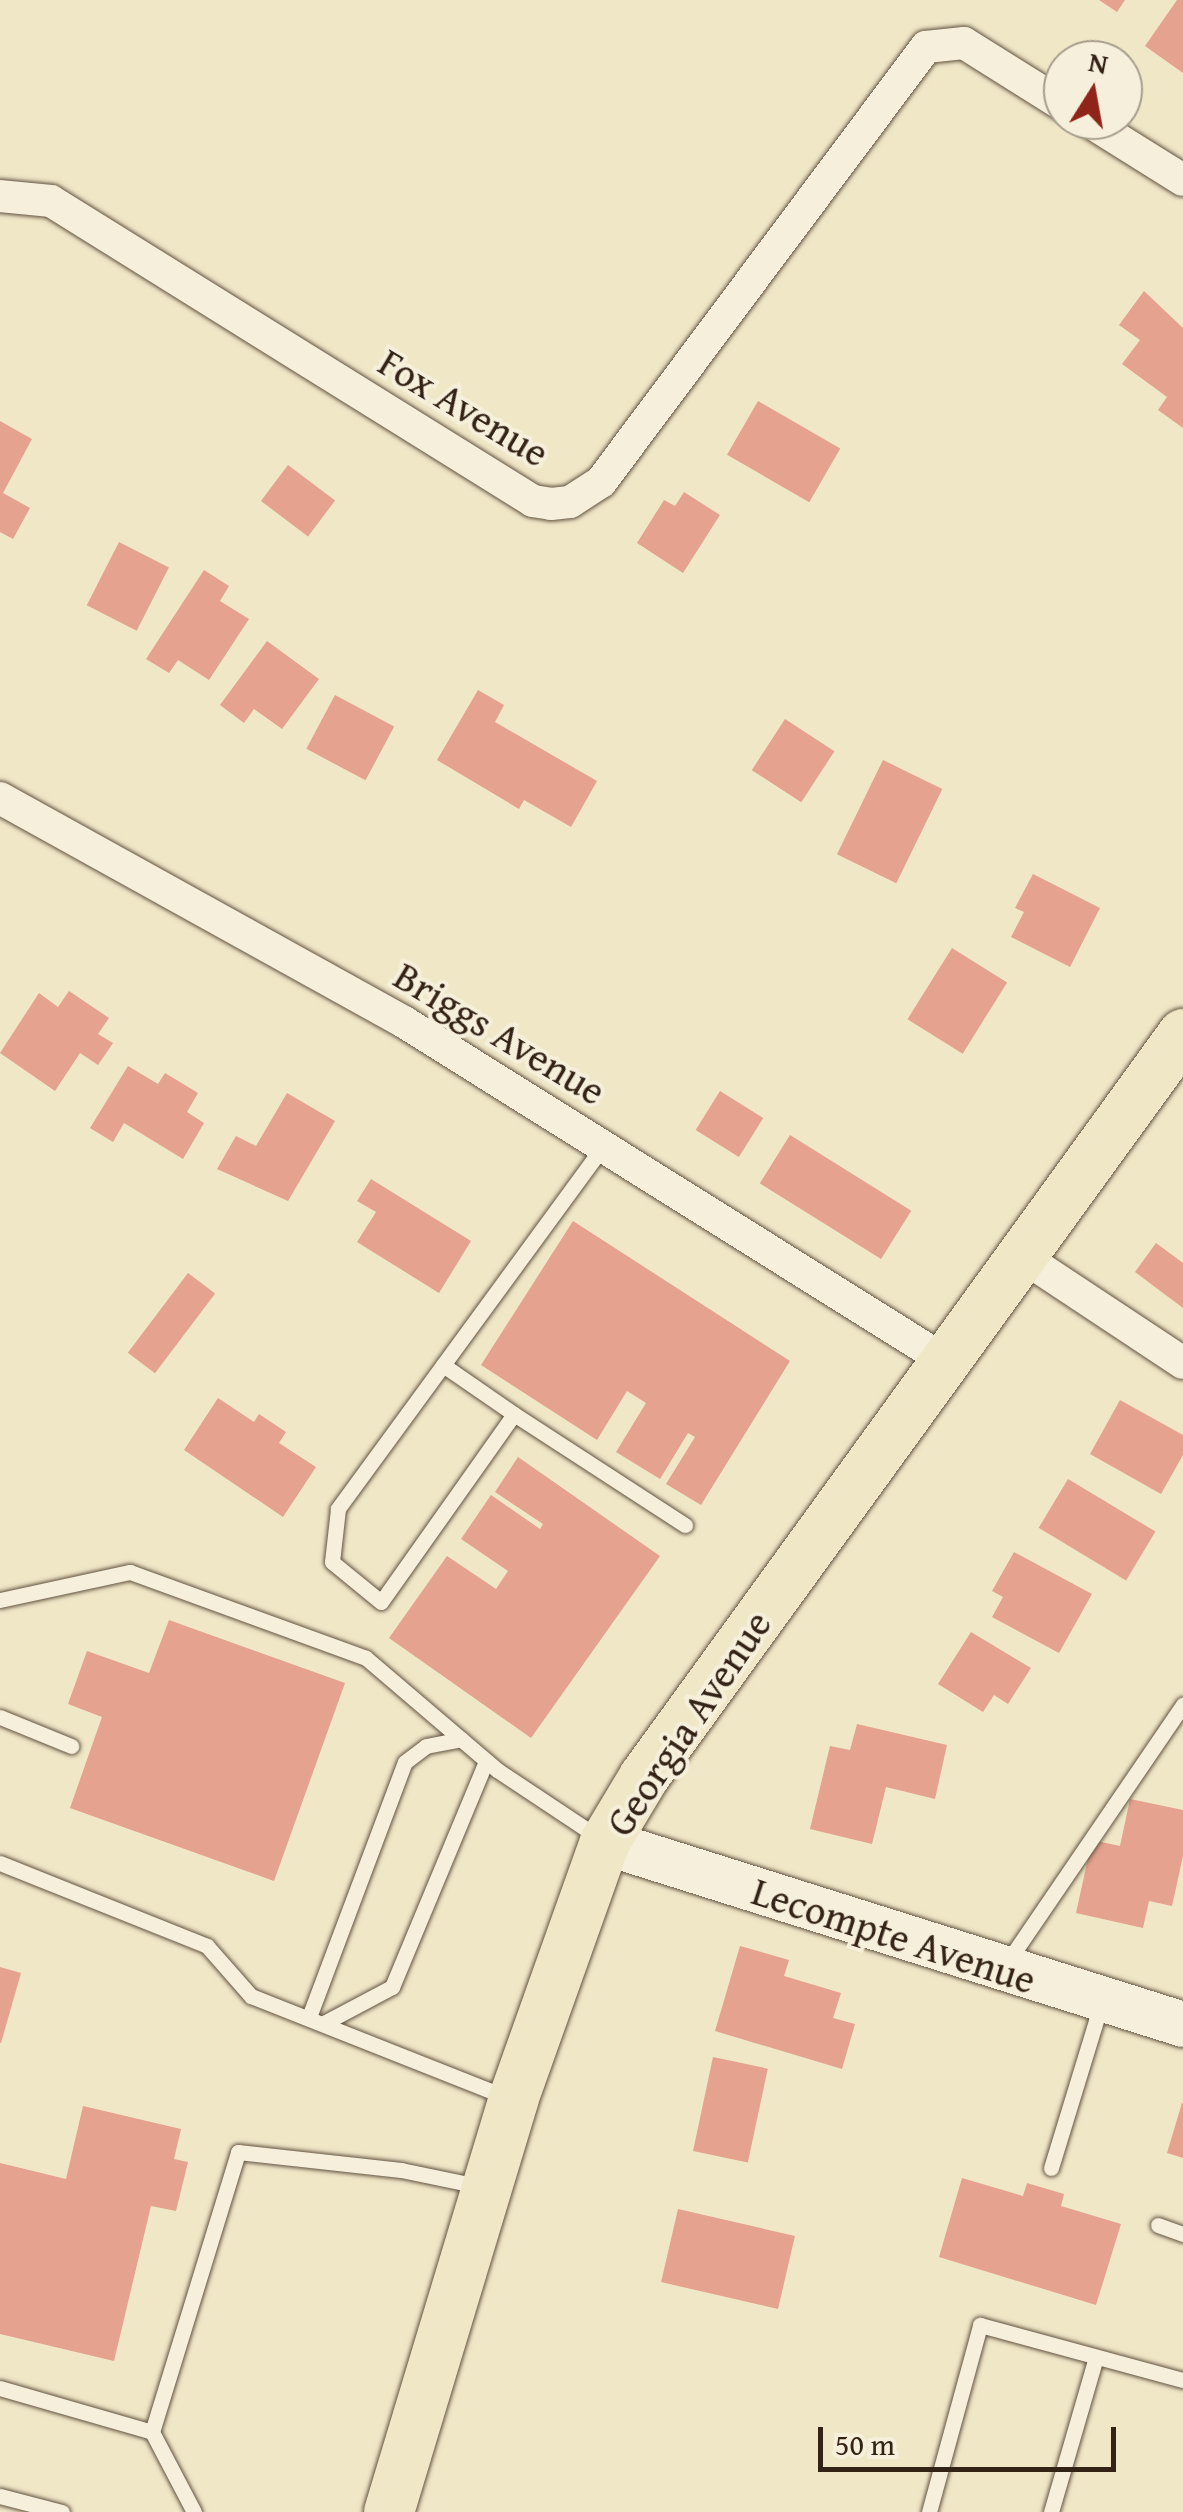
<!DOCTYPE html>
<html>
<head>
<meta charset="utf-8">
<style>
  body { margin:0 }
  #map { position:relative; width:1183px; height:2512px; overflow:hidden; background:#f0e7c7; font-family:"Gentium Book Plus",serif }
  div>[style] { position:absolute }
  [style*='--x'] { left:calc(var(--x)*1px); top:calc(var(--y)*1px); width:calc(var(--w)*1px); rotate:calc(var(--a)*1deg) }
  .building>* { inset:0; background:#e5a28e; transform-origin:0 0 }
  .roads { filter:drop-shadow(0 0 2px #625342) drop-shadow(0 0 2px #625342) }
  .lane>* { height:15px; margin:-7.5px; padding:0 7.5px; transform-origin:7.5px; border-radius:7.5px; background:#f5efdb }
  .street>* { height:32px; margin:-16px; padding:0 16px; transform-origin:16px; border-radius:16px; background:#f5efdb }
  .secondary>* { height:45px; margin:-22.5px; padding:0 22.5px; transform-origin:22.5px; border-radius:22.5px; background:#f5efdb }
  .primary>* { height:50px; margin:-25px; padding:0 25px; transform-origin:25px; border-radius:25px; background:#f0e7c7 }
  span { translate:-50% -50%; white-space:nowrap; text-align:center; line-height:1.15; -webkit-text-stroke:8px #f5efdb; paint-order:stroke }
  .street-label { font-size:40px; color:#332216 }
  .north { position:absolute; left:1043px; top:40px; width:100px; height:100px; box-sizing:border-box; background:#f5efdb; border:2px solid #a79d8c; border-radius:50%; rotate:11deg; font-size:28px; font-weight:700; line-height:40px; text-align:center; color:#332216 }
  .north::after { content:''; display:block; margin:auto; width:35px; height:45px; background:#8f2418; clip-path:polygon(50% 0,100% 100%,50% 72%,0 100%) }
  .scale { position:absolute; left:818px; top:2427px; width:298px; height:45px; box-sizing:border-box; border:5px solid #332216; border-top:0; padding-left:12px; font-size:30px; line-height:35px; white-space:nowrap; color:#332216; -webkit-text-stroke:8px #f5efdb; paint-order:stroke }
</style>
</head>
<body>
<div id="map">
  <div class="building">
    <div style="clip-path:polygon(1099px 0,1125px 0,1117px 12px)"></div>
    <div style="clip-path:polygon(1177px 0,1183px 0,1183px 73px,1145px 46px)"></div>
    <div style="clip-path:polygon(1144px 291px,1183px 328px,1183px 428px,1158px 410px,1167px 397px,1122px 364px,1140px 340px,1119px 325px)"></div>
    <div style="left:758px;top:401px;width:95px;height:62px;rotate:30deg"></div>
    <div style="clip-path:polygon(0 421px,32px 439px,3px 493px,30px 508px,13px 539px,0 532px)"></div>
    <div style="left:288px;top:465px;width:59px;height:45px;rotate:37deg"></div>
    <div style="clip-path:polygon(684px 492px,720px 515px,683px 573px,637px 543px,664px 500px,675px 506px)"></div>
    <div style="left:119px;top:542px;width:56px;height:71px;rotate:27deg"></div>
    <div style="clip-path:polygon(204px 570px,229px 586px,220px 601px,249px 619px,209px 680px,178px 660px,169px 673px,146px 659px)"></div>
    <div style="clip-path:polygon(267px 641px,319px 679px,282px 729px,254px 709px,244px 723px,220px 705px)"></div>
    <div style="clip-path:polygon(478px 690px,504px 705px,495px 722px,597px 781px,571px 827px,524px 800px,519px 809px,437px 760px)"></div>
    <div style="left:335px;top:695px;width:67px;height:61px;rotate:28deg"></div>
    <div style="left:785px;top:719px;width:59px;height:61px;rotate:33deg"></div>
    <div style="left:883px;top:760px;width:66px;height:105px;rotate:26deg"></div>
    <div style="clip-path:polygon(1033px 874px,1100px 908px,1070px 967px,1011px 937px,1024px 912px,1015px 908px)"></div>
    <div style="left:952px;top:948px;width:65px;height:84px;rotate:32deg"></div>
    <div style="clip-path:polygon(69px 991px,109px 1018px,98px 1034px,113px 1043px,98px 1065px,80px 1053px,55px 1091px,0 1053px,39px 993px,58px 1007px)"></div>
    <div style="clip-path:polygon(128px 1066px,158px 1084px,165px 1073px,198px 1093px,187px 1112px,204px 1123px,183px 1159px,124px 1123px,113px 1142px,90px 1128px)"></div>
    <div style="left:720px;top:1091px;width:51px;height:46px;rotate:32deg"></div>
    <div style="clip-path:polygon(287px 1093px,335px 1121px,288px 1201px,217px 1169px,236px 1136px,256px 1146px)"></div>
    <div style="left:790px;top:1135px;width:143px;height:57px;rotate:32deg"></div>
    <div style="clip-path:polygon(371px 1179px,471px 1241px,439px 1293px,357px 1242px,376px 1212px,357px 1201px)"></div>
    <div style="clip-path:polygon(573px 1221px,790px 1361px,701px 1505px,666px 1484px,695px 1437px,688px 1433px,660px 1479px,616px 1452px,646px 1403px,627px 1391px,597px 1440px,481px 1365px)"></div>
    <div style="clip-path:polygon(1156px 1243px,1183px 1263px,1183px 1308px,1135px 1272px)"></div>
    <div style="left:188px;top:1273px;width:34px;height:100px;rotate:37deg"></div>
    <div style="clip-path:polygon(218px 1398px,254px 1422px,259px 1414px,286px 1432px,279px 1443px,316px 1467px,283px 1517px,184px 1450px)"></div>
    <div style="clip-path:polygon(1120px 1400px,1183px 1435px,1183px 1455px,1161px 1494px,1090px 1454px)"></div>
    <div style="clip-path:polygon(518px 1457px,660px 1556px,531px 1738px,389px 1638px,447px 1556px,496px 1589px,508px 1571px,461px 1539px,491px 1495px,540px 1529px,543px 1524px,495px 1492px)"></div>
    <div style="left:1068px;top:1479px;width:102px;height:57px;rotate:31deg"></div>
    <div style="clip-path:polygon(1014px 1552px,1092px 1594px,1059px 1653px,992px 1617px,1003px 1597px,992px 1591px)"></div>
    <div style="clip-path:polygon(169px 1620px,345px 1683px,274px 1881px,70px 1808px,102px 1717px,68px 1704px,87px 1651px,149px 1673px)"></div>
    <div style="clip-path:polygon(971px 1632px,1031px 1668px,1008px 1704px,994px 1695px,983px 1712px,938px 1684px)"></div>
    <div style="clip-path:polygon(857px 1724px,947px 1745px,935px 1799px,886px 1787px,872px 1844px,810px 1829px,830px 1746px,850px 1750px)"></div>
    <div style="clip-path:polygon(1130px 1799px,1183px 1810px,1183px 1856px,1172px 1906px,1149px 1901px,1143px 1928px,1076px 1913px,1092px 1840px,1120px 1846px)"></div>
    <div style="clip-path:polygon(740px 1946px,789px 1960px,784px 1976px,841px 1993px,833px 2018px,855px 2024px,842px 2069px,715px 2031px)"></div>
    <div style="clip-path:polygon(0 1967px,21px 1973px,1px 2043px,0 2043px)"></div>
    <div style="left:713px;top:2057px;width:56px;height:96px;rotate:12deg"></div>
    <div style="clip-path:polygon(1182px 2103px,1183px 2103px,1183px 2158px,1167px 2153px)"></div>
    <div style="clip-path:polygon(83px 2106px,181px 2129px,174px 2159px,188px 2162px,176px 2211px,151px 2206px,114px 2361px,0 2334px,0 2163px,66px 2179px)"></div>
    <div style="clip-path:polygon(962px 2178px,1023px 2196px,1027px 2183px,1064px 2194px,1061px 2206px,1121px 2224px,1096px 2305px,939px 2257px)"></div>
    <div style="left:678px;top:2209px;width:120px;height:75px;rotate:13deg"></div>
  </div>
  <div class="roads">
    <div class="lane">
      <div style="--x:604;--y:1145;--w:451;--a:126.2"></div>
      <div style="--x:338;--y:1509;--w:53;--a:96.5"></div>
      <div style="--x:332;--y:1562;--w:63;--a:39.2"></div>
      <div style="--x:381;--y:1602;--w:230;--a:-54.7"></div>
      <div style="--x:514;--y:1414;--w:204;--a:33"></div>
      <div style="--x:443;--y:1365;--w:86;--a:34.6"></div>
      <div style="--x:0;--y:1600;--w:133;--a:-12.2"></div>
      <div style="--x:130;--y:1572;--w:251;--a:20"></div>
      <div style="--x:366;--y:1658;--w:172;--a:40.5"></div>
      <div style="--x:497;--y:1770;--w:125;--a:33.6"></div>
      <div style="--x:0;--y:1717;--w:77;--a:22.2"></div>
      <div style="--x:0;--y:1863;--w:223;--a:21.8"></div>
      <div style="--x:207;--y:1946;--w:67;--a:48.7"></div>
      <div style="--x:251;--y:1996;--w:277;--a:21.6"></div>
      <div style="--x:1006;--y:1964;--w:314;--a:-55.7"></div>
      <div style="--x:309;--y:2017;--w:272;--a:-69.4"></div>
      <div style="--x:405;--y:1762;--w:26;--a:-37"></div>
      <div style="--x:426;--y:1746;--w:36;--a:-11"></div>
      <div style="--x:324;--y:2023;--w:77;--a:-27.9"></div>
      <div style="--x:392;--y:1987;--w:245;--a:-67.4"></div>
      <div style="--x:1051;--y:2168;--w:171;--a:-73"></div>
      <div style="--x:1158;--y:2225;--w:27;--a:20"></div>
      <div style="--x:0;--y:2388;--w:158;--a:16.1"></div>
      <div style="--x:0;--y:2496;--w:64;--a:14.5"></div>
      <div style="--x:194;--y:2512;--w:90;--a:-117.7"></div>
      <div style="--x:152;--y:2432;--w:293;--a:-72.9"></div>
      <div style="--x:238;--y:2152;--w:164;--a:6.3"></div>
      <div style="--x:401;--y:2170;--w:79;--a:11.7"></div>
      <div style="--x:929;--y:2512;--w:194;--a:-74.7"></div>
      <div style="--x:980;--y:2325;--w:210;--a:15.2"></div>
      <div style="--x:1051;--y:2512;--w:161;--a:-73.8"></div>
    </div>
    <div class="street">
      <div style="--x:1087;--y:120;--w:113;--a:32"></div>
      <div style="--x:0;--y:196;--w:51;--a:5.6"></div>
      <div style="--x:51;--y:201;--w:568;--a:31.9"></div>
      <div style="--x:533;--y:501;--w:18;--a:9"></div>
      <div style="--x:551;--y:504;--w:19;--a:-6"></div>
      <div style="--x:570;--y:502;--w:37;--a:-33"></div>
      <div style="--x:601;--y:482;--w:543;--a:-53.24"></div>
      <div style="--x:926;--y:47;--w:38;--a:-6"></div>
      <div style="--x:964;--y:43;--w:117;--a:32.1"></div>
      <div style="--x:0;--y:798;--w:462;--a:29"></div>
      <div style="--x:404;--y:1022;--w:637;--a:32.04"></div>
      <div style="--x:1023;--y:1257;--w:192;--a:33.5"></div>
    </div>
    <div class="secondary">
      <div style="--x:605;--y:1842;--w:606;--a:17.48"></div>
    </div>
    <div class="primary">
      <div style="--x:389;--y:2512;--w:430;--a:-73.2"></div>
      <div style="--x:513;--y:2100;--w:274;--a:-70.4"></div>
      <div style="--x:605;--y:1842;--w:76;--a:-59"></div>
      <div style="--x:644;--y:1777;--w:918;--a:-54.04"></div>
    </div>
  </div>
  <div class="street-label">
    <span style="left:464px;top:407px;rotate:31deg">Fox Avenue</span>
    <span style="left:500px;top:1033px;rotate:31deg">Briggs Avenue</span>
    <span style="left:688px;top:1723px;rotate:-56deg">Georgia Avenue</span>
    <span style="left:894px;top:1935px;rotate:18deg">Lecompte Avenue</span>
  </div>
  <div class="north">N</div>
  <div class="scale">50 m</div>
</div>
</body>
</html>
